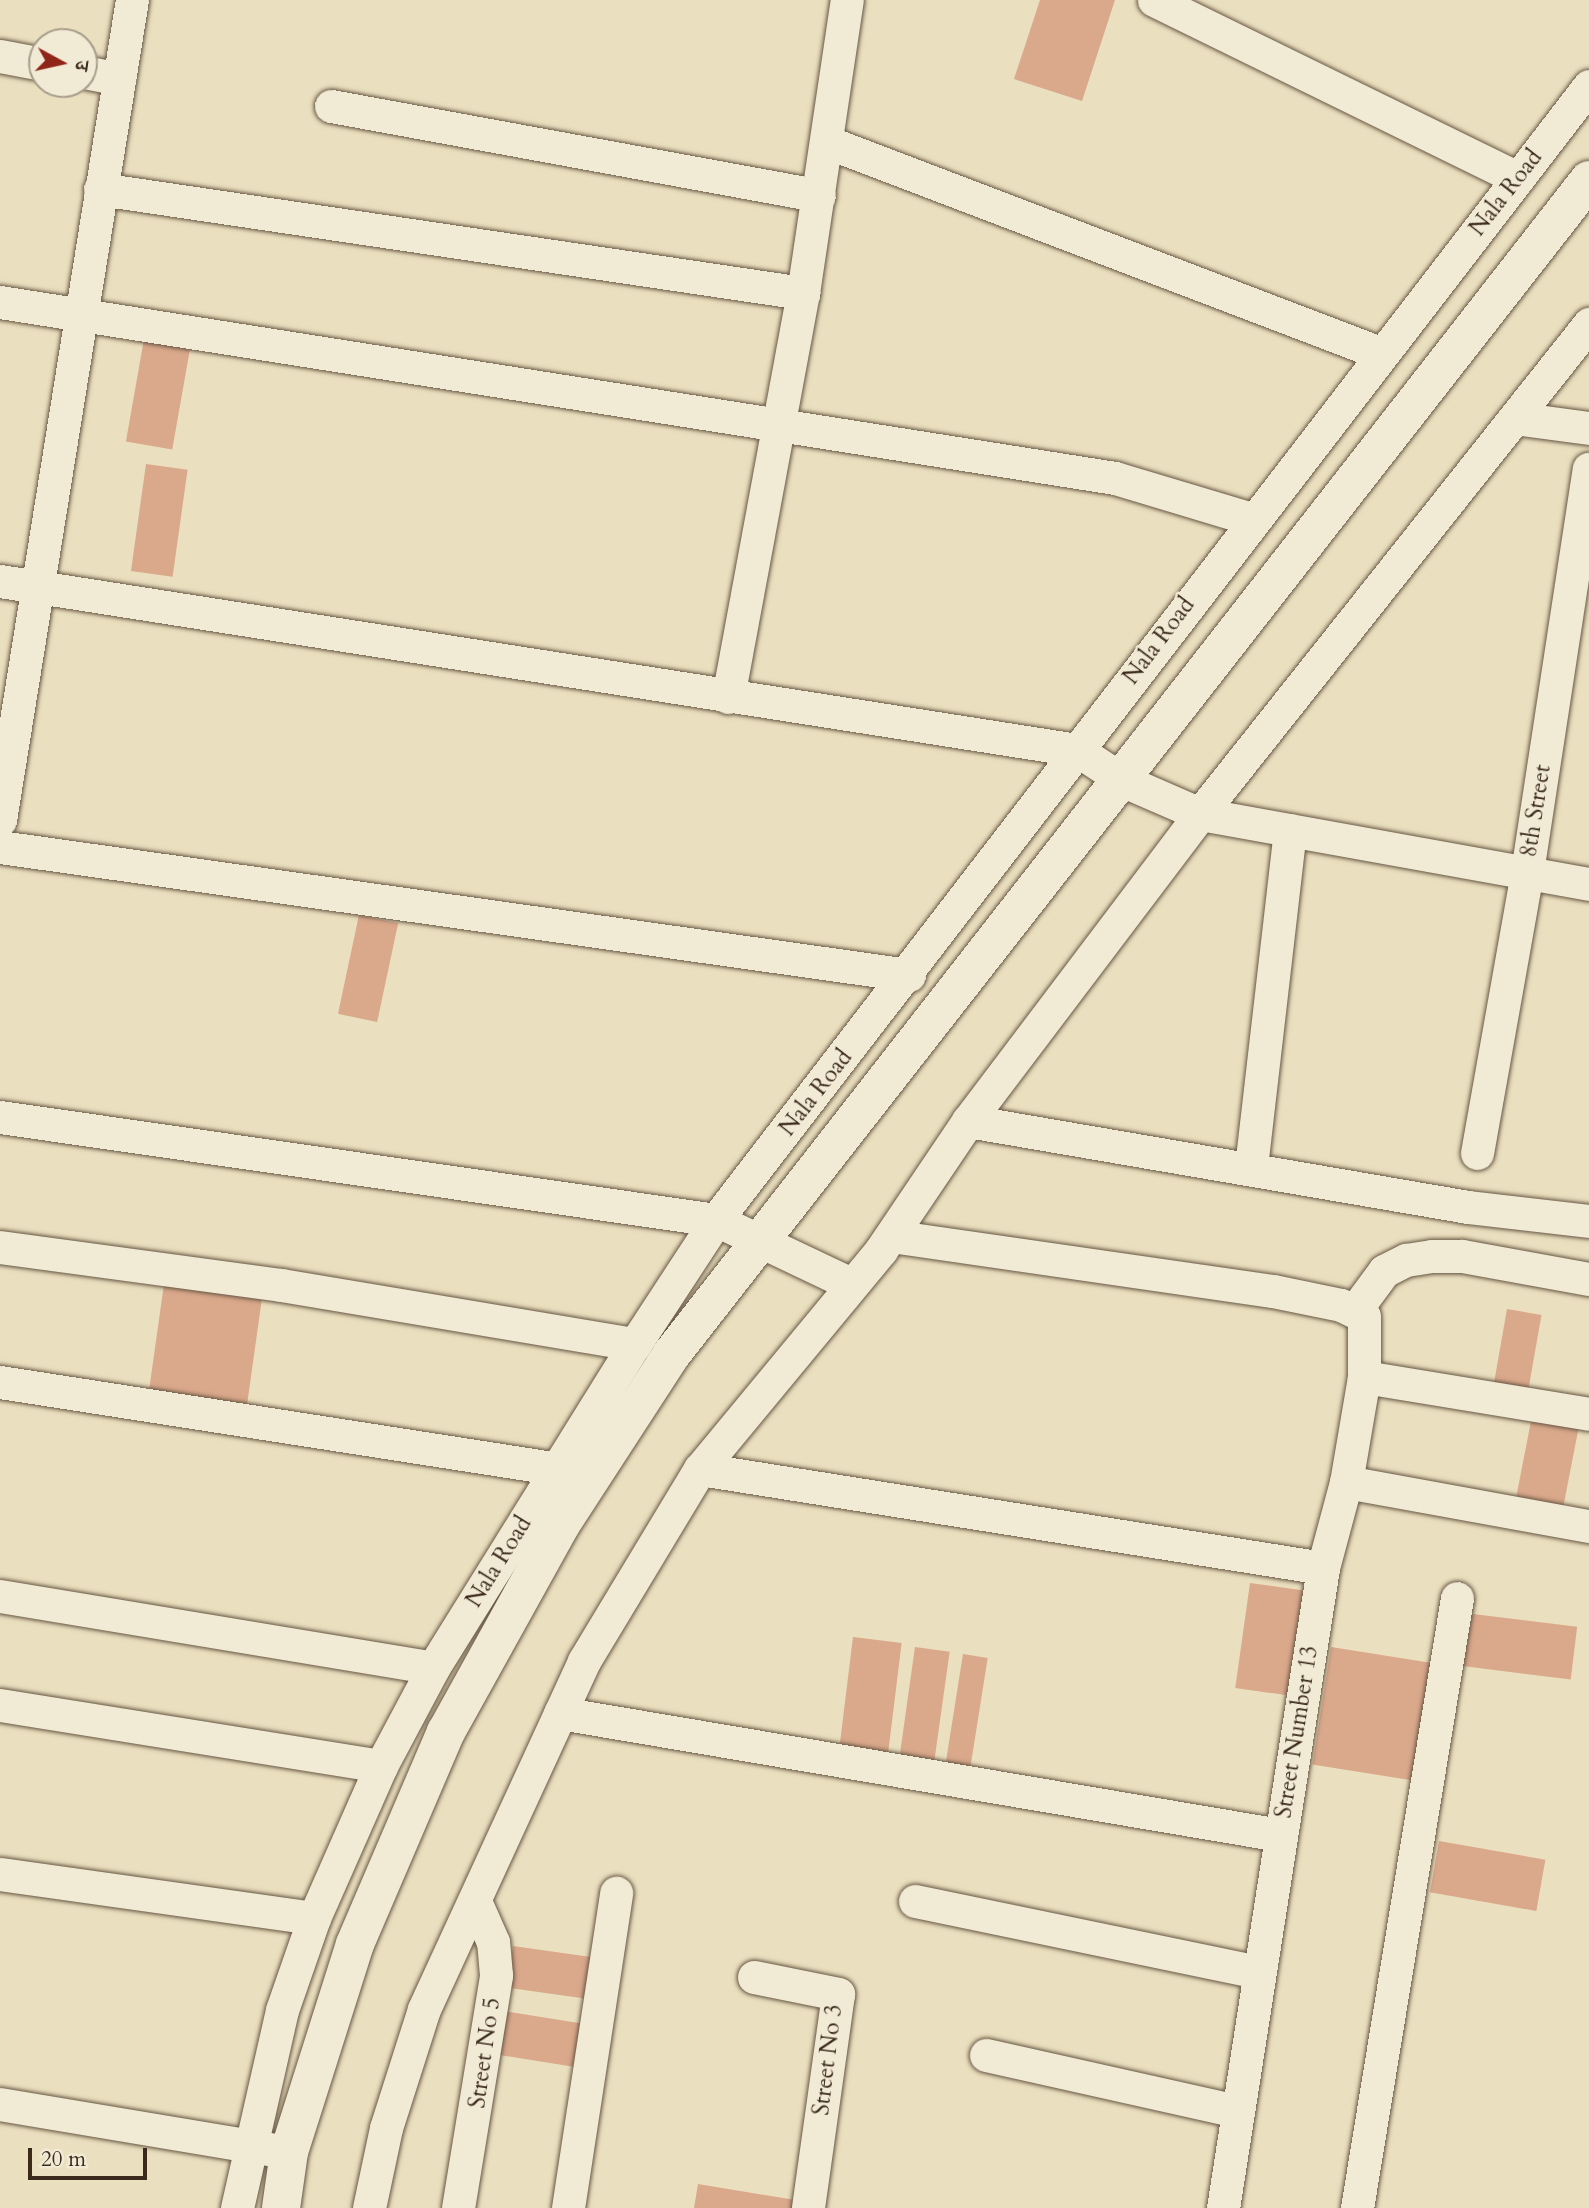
<!DOCTYPE html>
<html>
<head>
<meta charset="utf-8">
<style>
  body { margin:0 }
  #map { position:relative; width:1589px; height:2208px; overflow:hidden; background:#eadfbe; font-family:Cardo,"Noto Serif Devanagari",serif }
  div>[style] { position:absolute }
  [style*='--x'] { left:calc(var(--x)*1px); top:calc(var(--y)*1px); width:calc(var(--w)*1px); rotate:calc(var(--a)*1deg) }
  .building>* { inset:0; background:#daa88b; transform-origin:0 0 }
  .roads { filter:drop-shadow(0 0 2px #675744) drop-shadow(0 0 2px #675744) }
  .minor>* { height:33px; margin:-16.5px; padding:0 16.5px; transform-origin:16.5px; border-radius:16.5px; background:#f1ead5 }
  .tertiary>* { height:38px; margin:-19px; padding:0 19px; transform-origin:19px; border-radius:19px; background:#f1ead5 }
  span { translate:-50% -50%; white-space:nowrap; text-align:center; line-height:1.15; -webkit-text-stroke:5px #f1ead5; paint-order:stroke }
  .street-label { font-size:23px; color:#3b2a1b }
  .north { position:absolute; left:28px; top:28px; width:70px; height:70px; box-sizing:border-box; background:#f1ead5; border:2px solid #a89d8b; border-radius:50%; rotate:98deg; font-size:19px; font-weight:700; line-height:28px; text-align:center; color:#3b2a1b }
  .north::after { content:''; display:block; margin:auto; width:24px; height:32px; background:#8f2418; clip-path:polygon(50% 0,100% 100%,50% 72%,0 100%) }
  .scale { position:absolute; left:28px; top:2148px; width:119px; height:32px; box-sizing:border-box; border:4px solid #3b2a1b; border-top:0; padding-left:9px; font-size:21px; line-height:24px; white-space:nowrap; color:#3b2a1b; -webkit-text-stroke:5px #f1ead5; paint-order:stroke }
</style>
</head>
<body>
<div id="map">
  <div class="building">
    <div style="clip-path:polygon(1040px 0,1115px 0,1082px 101px,1014px 79px)"></div>
    <div style="left:144px;top:339px;width:47px;height:104px;rotate:10deg"></div>
    <div style="left:146px;top:464px;width:42px;height:108px;rotate:8deg"></div>
    <div style="left:359px;top:915px;width:40px;height:101px;rotate:12deg"></div>
    <div style="left:165px;top:1277px;width:99px;height:116px;rotate:8deg"></div>
    <div style="left:1507px;top:1309px;width:35px;height:87px;rotate:10deg"></div>
    <div style="left:1532px;top:1416px;width:48px;height:85px;rotate:11deg"></div>
    <div style="left:1250px;top:1583px;width:58px;height:106px;rotate:8deg"></div>
    <div style="left:1465px;top:1613px;width:113px;height:53px;rotate:7deg"></div>
    <div style="left:853px;top:1637px;width:49px;height:118px;rotate:7deg"></div>
    <div style="left:915px;top:1647px;width:35px;height:119px;rotate:8deg"></div>
    <div style="left:1331px;top:1647px;width:102px;height:119px;rotate:9deg"></div>
    <div style="left:963px;top:1654px;width:25px;height:124px;rotate:9deg"></div>
    <div style="left:1439px;top:1841px;width:108px;height:52px;rotate:10deg"></div>
    <div style="left:513px;top:1946px;width:91px;height:42px;rotate:8deg"></div>
    <div style="left:503px;top:2011px;width:83px;height:44px;rotate:9deg"></div>
    <div style="clip-path:polygon(698px 2184px,807px 2202px,806px 2208px,694px 2208px)"></div>
  </div>
  <div class="roads">
    <div class="minor">
      <div style="--x:1154;--y:0;--w:405;--a:26.1"></div>
      <div style="--x:0;--y:56;--w:43;--a:10.8"></div>
      <div style="--x:84;--y:72;--w:36;--a:11"></div>
      <div style="--x:331;--y:106;--w:496;--a:10.4"></div>
      <div style="--x:827;--y:142;--w:592;--a:20.88"></div>
      <div style="--x:100;--y:189;--w:711;--a:8.42"></div>
      <div style="--x:0;--y:302;--w:1129;--a:8.97"></div>
      <div style="--x:1115;--y:478;--w:143;--a:16.7"></div>
      <div style="--x:1515;--y:418;--w:75;--a:7.7"></div>
      <div style="--x:0;--y:581;--w:1090;--a:8.92"></div>
      <div style="--x:1077;--y:750;--w:56;--a:33.4"></div>
      <div style="--x:1124;--y:781;--w:83;--a:23.5"></div>
      <div style="--x:1200;--y:814;--w:395;--a:10.2"></div>
      <div style="--x:728;--y:697;--w:411;--a:-79.5"></div>
      <div style="--x:803;--y:293;--w:296;--a:-81.5"></div>
      <div style="--x:0;--y:820;--w:831;--a:-80.86"></div>
      <div style="--x:0;--y:847;--w:918;--a:8.02"></div>
      <div style="--x:0;--y:1117;--w:723;--a:8.19"></div>
      <div style="--x:716;--y:1220;--w:149;--a:25.4"></div>
      <div style="--x:968;--y:1121;--w:507;--a:9.76"></div>
      <div style="--x:1468;--y:1207;--w:122;--a:6.6"></div>
      <div style="--x:1477;--y:1153;--w:285;--a:-79.9"></div>
      <div style="--x:1527;--y:872;--w:408;--a:-81.3"></div>
      <div style="--x:1251;--y:1167;--w:339;--a:-83.4"></div>
      <div style="--x:891;--y:1236;--w:386;--a:8.2"></div>
      <div style="--x:1273;--y:1291;--w:69;--a:11.6"></div>
      <div style="--x:1341;--y:1305;--w:25;--a:26"></div>
      <div style="--x:1364;--y:1316;--w:61;--a:90"></div>
      <div style="--x:1364;--y:1377;--w:107;--a:99.7"></div>
      <div style="--x:1346;--y:1482;--w:89;--a:105"></div>
      <div style="--x:1323;--y:1568;--w:648;--a:98.88"></div>
      <div style="--x:0;--y:1247;--w:284;--a:7.7"></div>
      <div style="--x:281;--y:1285;--w:359;--a:9.5"></div>
      <div style="--x:1356;--y:1309;--w:47;--a:-53.6"></div>
      <div style="--x:1384;--y:1271;--w:25;--a:-27"></div>
      <div style="--x:1406;--y:1260;--w:26;--a:-9"></div>
      <div style="--x:1432;--y:1256;--w:30;--a:0"></div>
      <div style="--x:1462;--y:1256;--w:129;--a:10.3"></div>
      <div style="--x:1364;--y:1377;--w:228;--a:9.3"></div>
      <div style="--x:0;--y:1382;--w:566;--a:8.85"></div>
      <div style="--x:700;--y:1469;--w:631;--a:9.03"></div>
      <div style="--x:1346;--y:1482;--w:247;--a:10.3"></div>
      <div style="--x:0;--y:1596;--w:439;--a:9.4"></div>
      <div style="--x:0;--y:1705;--w:386;--a:9.1"></div>
      <div style="--x:560;--y:1713;--w:730;--a:9.62"></div>
      <div style="--x:0;--y:1874;--w:317;--a:8"></div>
      <div style="--x:915;--y:1901;--w:351;--a:11.7"></div>
      <div style="--x:754;--y:1977;--w:86;--a:11.4"></div>
      <div style="--x:838;--y:1994;--w:216;--a:98"></div>
      <div style="--x:986;--y:2055;--w:257;--a:12.6"></div>
      <div style="--x:0;--y:2104;--w:278;--a:9.5"></div>
      <div style="--x:237;--y:2208;--w:203;--a:-77.2"></div>
      <div style="--x:282;--y:2010;--w:97;--a:-70.8"></div>
      <div style="--x:314;--y:1918;--w:166;--a:-66.2"></div>
      <div style="--x:381;--y:1766;--w:111;--a:-62"></div>
      <div style="--x:433;--y:1668;--w:382;--a:-58.1"></div>
      <div style="--x:635;--y:1344;--w:148;--a:-56.8"></div>
      <div style="--x:716;--y:1220;--w:1431;--a:-52.41"></div>
      <div style="--x:369;--y:2208;--w:82;--a:-78"></div>
      <div style="--x:386;--y:2128;--w:125;--a:-72.3"></div>
      <div style="--x:424;--y:2009;--w:383;--a:-65.3"></div>
      <div style="--x:584;--y:1661;--w:224;--a:-58.9"></div>
      <div style="--x:700;--y:1469;--w:284;--a:-50.4"></div>
      <div style="--x:881;--y:1250;--w:156;--a:-56"></div>
      <div style="--x:968;--y:1121;--w:385;--a:-52.9"></div>
      <div style="--x:1200;--y:814;--w:626;--a:-51.55"></div>
      <div style="--x:458;--y:2208;--w:236;--a:-80.7"></div>
      <div style="--x:496;--y:1975;--w:33;--a:-95"></div>
      <div style="--x:493;--y:1942;--w:45;--a:-113.7"></div>
      <div style="--x:568;--y:2208;--w:319;--a:-81.3"></div>
      <div style="--x:1357;--y:2208;--w:618;--a:-80.69"></div>
    </div>
    <div class="tertiary">
      <div style="--x:281;--y:2208;--w:57;--a:-81.9"></div>
      <div style="--x:289;--y:2152;--w:218;--a:-72.4"></div>
      <div style="--x:355;--y:1944;--w:231;--a:-66.8"></div>
      <div style="--x:446;--y:1732;--w:235;--a:-61"></div>
      <div style="--x:560;--y:1526;--w:204;--a:-57"></div>
      <div style="--x:671;--y:1355;--w:1491;--a:-52"></div>
    </div>
  </div>
  <div class="street-label">
    <span style="left:1506px;top:193px;rotate:-52deg">Nala Road</span>
    <span style="left:1159px;top:641px;rotate:-53deg">Nala Road</span>
    <span style="left:1536px;top:811px;rotate:-81deg">8th Street</span>
    <span style="left:816px;top:1093px;rotate:-52deg">Nala Road</span>
    <span style="left:499px;top:1562px;rotate:-58deg">Nala Road</span>
    <span style="left:1297px;top:1732px;rotate:-81deg">Street Number 13</span>
    <span style="left:485px;top:2053px;rotate:-82deg">Street No 5</span>
    <span style="left:828px;top:2060px;rotate:-83deg">Street No 3</span>
  </div>
  <div class="north">उ</div>
  <div class="scale">20 m</div>
</div>
</body>
</html>
